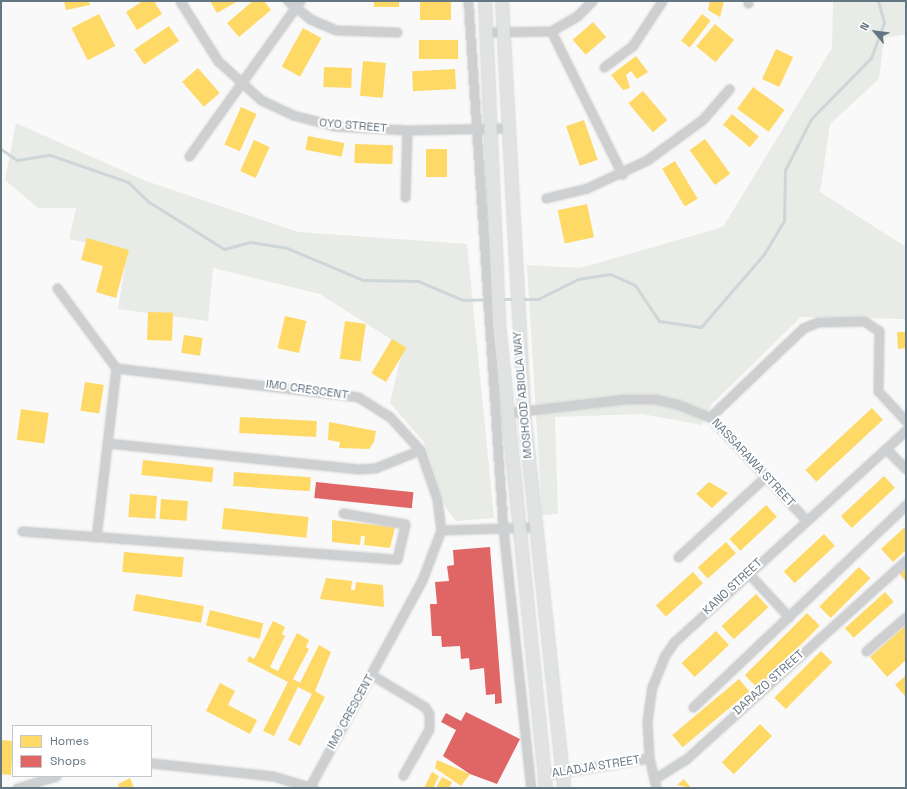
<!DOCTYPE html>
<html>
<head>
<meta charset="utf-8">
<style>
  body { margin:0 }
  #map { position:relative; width:907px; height:789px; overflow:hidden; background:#f9f9f9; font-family:"Space Grotesk",sans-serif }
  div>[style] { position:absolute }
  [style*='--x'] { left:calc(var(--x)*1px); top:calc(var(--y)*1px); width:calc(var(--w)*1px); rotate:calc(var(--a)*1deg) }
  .green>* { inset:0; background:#e8ebe6 }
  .homes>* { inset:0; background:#ffd966; transform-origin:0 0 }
  .shops>* { inset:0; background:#e06666; transform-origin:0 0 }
  .stream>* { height:3px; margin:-1.5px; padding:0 1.5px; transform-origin:1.5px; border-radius:1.5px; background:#ced6d9 }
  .roads { filter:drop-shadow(0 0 1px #d5d6d7) drop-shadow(0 0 1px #d5d6d7) }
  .street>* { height:9px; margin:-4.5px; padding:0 4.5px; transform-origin:4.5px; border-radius:4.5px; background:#cecfd0 }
  .secondary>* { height:12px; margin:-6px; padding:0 6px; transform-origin:6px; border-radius:6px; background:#e1e2e2 }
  span { translate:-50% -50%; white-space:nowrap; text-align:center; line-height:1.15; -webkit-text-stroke:4px #fff; paint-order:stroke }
  .street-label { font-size:12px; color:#657683 }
  .frame { position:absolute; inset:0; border:2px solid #657683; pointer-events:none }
  .legend { position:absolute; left:12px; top:725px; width:140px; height:52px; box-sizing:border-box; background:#fff; border:1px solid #c1c8cd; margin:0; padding:5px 7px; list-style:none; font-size:12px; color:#657683 }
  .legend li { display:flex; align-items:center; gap:8px; height:20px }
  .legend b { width:20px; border:1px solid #c1c8cd }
  .north { position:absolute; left:855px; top:12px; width:40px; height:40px; -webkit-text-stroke:3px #fff; paint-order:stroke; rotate:298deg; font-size:11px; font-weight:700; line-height:16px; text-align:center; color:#657683 }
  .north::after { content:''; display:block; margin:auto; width:14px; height:18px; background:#657683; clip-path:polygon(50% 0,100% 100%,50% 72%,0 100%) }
</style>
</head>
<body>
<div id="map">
  <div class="green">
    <div style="clip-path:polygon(833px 1px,906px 1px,906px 34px,884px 38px,879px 79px,830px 124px,820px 192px,906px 247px,906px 319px,801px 317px,711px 405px,702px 425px,642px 414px,555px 417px,558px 514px,542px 515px,527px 265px,580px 268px,723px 227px,832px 48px)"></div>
    <div style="clip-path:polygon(16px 123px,146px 181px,298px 232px,467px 244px,494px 518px,456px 521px,446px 508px,424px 442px,390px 403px,403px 347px,320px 294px,213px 268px,208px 321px,118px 309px,127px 252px,69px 239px,76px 208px,38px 208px,5px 180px)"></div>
  </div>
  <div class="homes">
    <div style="clip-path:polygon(64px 1px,89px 1px,90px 5px,66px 10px)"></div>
    <div style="clip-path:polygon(143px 1px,154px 1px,162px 14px,137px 30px,126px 12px)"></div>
    <div style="clip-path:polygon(210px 1px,238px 1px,217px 13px)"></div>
    <div style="clip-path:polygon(253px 1px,264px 1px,271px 10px,239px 37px,227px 23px)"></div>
    <div style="left:374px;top:1px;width:25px;height:6px"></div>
    <div style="left:420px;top:1px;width:31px;height:19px"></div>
    <div style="clip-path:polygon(710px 1px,724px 1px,720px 17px,708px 10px)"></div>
    <div style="left:99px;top:14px;width:36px;height:31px;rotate:63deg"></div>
    <div style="left:702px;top:14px;width:11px;height:34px;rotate:38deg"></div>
    <div style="left:593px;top:22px;width:20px;height:27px;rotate:49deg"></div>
    <div style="left:715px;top:24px;width:25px;height:29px;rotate:40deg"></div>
    <div style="left:169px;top:26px;width:18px;height:42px;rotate:56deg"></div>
    <div style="left:303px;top:28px;width:21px;height:44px;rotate:29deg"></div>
    <div style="left:419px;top:40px;width:39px;height:19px"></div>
    <div style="left:776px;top:49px;width:19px;height:33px;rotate:25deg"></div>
    <div style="clip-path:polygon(636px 56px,648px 72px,637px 79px,631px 71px,626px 75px,630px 88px,623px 90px,611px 75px)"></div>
    <div style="left:363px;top:61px;width:23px;height:35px;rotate:5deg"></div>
    <div style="left:324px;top:67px;width:28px;height:20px;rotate:2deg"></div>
    <div style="left:198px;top:68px;width:33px;height:21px;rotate:49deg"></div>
    <div style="left:455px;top:69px;width:20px;height:43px;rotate:87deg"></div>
    <div style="left:753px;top:87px;width:39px;height:27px;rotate:36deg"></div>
    <div style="left:643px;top:91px;width:38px;height:19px;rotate:50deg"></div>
    <div style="left:241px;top:107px;width:17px;height:41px;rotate:24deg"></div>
    <div style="left:732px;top:114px;width:35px;height:14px;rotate:40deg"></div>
    <div style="left:584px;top:120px;width:42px;height:19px;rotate:71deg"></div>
    <div style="left:308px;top:136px;width:37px;height:14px;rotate:11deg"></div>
    <div style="left:705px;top:139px;width:43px;height:19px;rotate:54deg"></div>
    <div style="left:254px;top:140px;width:17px;height:34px;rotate:24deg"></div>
    <div style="left:355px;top:144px;width:38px;height:19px;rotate:2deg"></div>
    <div style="left:426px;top:149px;width:21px;height:28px"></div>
    <div style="left:675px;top:161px;width:44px;height:15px;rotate:59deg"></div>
    <div style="left:587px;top:204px;width:34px;height:30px;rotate:78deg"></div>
    <div style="clip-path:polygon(87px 238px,129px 250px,116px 298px,96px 292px,103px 266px,81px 260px)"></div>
    <div style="left:148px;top:312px;width:25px;height:28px;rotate:2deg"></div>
    <div style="left:285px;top:316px;width:22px;height:33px;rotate:13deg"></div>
    <div style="left:345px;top:321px;width:21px;height:38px;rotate:8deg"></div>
    <div style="clip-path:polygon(897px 332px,906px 332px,906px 348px,898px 349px)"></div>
    <div style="left:184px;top:335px;width:19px;height:18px;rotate:9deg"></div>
    <div style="left:392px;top:339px;width:17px;height:40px;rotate:31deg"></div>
    <div style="left:85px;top:382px;width:19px;height:29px;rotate:9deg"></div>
    <div style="left:872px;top:408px;width:16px;height:91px;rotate:47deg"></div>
    <div style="left:21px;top:409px;width:28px;height:31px;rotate:8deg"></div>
    <div style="left:240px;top:417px;width:77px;height:16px;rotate:3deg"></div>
    <div style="clip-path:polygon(329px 422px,376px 431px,374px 442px,369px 449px,339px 448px,340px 442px,328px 440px)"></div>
    <div style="left:143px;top:460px;width:71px;height:15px;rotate:6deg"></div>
    <div style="left:234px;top:472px;width:77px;height:14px;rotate:4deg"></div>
    <div style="left:884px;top:476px;width:16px;height:59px;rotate:47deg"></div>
    <div style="clip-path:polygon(709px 482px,728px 493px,712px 508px,696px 494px)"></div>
    <div style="left:130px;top:494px;width:27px;height:23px;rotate:4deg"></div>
    <div style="left:161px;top:499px;width:27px;height:20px;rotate:4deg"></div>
    <div style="left:766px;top:505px;width:16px;height:50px;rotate:47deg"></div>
    <div style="left:224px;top:508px;width:85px;height:21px;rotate:6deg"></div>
    <div style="clip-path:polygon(332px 520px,395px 527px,390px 548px,364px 545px,365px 536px,361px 536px,360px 545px,332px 542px)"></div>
    <div style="clip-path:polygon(906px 526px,906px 550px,893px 562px,881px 549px)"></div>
    <div style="left:824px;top:534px;width:16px;height:55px;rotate:47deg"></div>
    <div style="left:726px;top:542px;width:15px;height:38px;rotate:48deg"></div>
    <div style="left:124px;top:552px;width:60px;height:20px;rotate:5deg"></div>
    <div style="left:859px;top:567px;width:16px;height:56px;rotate:45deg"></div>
    <div style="clip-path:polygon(906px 568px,906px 582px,899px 573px)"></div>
    <div style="left:693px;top:572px;width:15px;height:50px;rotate:48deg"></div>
    <div style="clip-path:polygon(326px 578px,352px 581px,351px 590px,355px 590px,356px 582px,383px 585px,384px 607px,320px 599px)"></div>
    <div style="left:885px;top:592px;width:13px;height:54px;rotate:48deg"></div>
    <div style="left:136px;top:594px;width:69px;height:17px;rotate:10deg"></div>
    <div style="left:756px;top:594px;width:18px;height:47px;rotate:47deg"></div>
    <div style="left:210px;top:610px;width:55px;height:16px;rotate:14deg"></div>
    <div style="left:807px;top:613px;width:18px;height:88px;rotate:45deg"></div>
    <div style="clip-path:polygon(273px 621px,285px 627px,282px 634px,285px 636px,270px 667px,278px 671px,297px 633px,309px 640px,306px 647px,309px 649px,293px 679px,300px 683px,319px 645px,331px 652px,315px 691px,325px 697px,300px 746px,288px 740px,312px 694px,298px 687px,274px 736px,263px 731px,288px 682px,247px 661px,249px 656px,254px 659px)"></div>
    <div style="clip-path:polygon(906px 625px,906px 660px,887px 677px,870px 657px)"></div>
    <div style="left:716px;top:631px;width:19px;height:47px;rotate:47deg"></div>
    <div style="left:821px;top:651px;width:16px;height:66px;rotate:45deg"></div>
    <div style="clip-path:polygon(906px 675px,906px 697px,895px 685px)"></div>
    <div style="left:739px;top:679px;width:16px;height:87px;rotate:50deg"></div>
    <div style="clip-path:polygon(220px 683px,235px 691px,228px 705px,257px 720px,250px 734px,206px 711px)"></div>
    <div style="left:760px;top:724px;width:17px;height:54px;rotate:45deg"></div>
    <div style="clip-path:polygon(1px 740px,13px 741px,11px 775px,1px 774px)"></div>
    <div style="clip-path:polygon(437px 760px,470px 774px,461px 786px,435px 768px)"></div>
    <div style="clip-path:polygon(432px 772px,439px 776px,433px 788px,424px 788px)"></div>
    <div style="clip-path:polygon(442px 777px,452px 782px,449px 788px,436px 788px)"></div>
    <div style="clip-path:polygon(130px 778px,134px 788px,119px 788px,118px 784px)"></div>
    <div style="clip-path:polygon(684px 779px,691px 788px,677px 785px)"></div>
  </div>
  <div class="shops">
    <div style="left:316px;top:482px;width:98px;height:16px;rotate:6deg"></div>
    <div style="clip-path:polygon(490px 547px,502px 703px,495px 704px,495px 694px,486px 695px,484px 668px,470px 670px,469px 658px,461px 659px,460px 646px,442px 647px,441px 636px,432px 636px,430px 604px,437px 604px,435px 582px,449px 581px,447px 566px,454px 565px,453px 550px)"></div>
    <div style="clip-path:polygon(466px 712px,520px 739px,497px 784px,470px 774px,443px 756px,456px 730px,441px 722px,446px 713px,461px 721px)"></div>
  </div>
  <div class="stream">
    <div style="--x:1;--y:149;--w:19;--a:35"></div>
    <div style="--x:17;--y:160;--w:33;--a:-9"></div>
    <div style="--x:50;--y:155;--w:83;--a:19.1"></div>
    <div style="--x:128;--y:182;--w:29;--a:44"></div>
    <div style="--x:149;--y:202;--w:89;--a:32.1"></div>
    <div style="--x:224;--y:249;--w:27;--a:-15"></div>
    <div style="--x:250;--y:242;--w:37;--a:9"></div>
    <div style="--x:287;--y:248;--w:82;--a:22.8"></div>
    <div style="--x:363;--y:280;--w:55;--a:1"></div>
    <div style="--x:418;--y:281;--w:49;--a:22.9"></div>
    <div style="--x:463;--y:300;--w:24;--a:-2"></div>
    <div style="--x:501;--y:299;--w:14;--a:0"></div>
    <div style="--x:521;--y:299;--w:17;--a:0"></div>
    <div style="--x:538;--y:299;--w:45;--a:-26.6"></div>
    <div style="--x:578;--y:279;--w:32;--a:-9"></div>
    <div style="--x:610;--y:274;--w:27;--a:24"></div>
    <div style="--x:635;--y:285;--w:43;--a:56.3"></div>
    <div style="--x:659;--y:321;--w:42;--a:8.1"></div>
    <div style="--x:701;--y:327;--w:96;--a:-49.2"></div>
    <div style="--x:764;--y:254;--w:39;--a:-59"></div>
    <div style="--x:784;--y:221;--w:51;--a:-88.9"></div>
    <div style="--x:785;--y:170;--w:57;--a:-63"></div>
    <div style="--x:811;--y:119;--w:86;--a:-45.5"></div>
    <div style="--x:871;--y:58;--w:38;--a:-70"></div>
    <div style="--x:884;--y:22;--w:22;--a:-106"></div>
  </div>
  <div class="roads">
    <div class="street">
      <div style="--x:180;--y:1;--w:71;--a:57.7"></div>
      <div style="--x:218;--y:61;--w:58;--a:42.2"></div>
      <div style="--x:261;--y:100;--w:35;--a:25"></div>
      <div style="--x:293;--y:115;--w:43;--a:14.7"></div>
      <div style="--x:335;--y:126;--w:72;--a:3.2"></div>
      <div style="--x:407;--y:130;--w:99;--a:-1.2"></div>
      <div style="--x:288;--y:1;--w:28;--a:39"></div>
      <div style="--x:310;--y:19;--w:28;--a:23"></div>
      <div style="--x:336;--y:30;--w:61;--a:1.9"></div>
      <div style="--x:468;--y:1;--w:528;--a:86.2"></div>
      <div style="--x:503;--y:528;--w:262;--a:83.9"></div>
      <div style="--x:748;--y:3;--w:2;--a:-90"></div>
      <div style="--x:551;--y:31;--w:160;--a:63.6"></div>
      <div style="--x:486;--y:32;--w:65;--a:-0.9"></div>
      <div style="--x:551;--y:31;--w:30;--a:-30"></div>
      <div style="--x:577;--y:16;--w:21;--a:-45"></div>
      <div style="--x:604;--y:67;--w:36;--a:-37"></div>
      <div style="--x:633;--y:45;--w:53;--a:-56.6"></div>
      <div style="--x:189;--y:156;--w:191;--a:-54.4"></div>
      <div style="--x:405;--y:197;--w:67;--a:-88.3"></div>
      <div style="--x:546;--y:198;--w:42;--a:-13.7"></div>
      <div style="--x:587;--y:188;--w:66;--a:-25"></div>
      <div style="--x:647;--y:160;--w:69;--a:-36.2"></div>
      <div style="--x:703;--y:119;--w:40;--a:-49"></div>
      <div style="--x:57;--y:288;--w:99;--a:53.6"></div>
      <div style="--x:116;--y:368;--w:170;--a:96.7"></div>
      <div style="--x:116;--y:368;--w:244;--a:6.8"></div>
      <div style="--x:358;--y:397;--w:36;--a:32"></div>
      <div style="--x:389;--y:416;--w:46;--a:47.6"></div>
      <div style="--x:420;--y:450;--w:52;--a:70.9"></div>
      <div style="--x:437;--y:499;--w:31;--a:83"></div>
      <div style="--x:441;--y:530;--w:53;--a:110.8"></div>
      <div style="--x:422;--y:580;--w:234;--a:118.5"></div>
      <div style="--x:506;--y:413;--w:120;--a:-6.7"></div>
      <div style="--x:625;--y:399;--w:30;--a:0"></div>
      <div style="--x:655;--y:399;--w:23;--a:13"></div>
      <div style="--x:677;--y:404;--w:35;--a:22"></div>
      <div style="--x:710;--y:417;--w:141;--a:47"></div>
      <div style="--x:710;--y:417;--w:129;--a:-43.7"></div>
      <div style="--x:803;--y:328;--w:16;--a:-22"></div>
      <div style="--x:818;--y:322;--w:46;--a:-1.2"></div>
      <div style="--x:864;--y:321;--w:18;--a:34"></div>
      <div style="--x:879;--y:331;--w:60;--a:91"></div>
      <div style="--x:878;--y:391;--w:41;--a:47"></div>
      <div style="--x:107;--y:443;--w:251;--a:5.9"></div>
      <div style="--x:357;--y:469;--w:18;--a:-3"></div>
      <div style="--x:375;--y:468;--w:48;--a:-21.8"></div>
      <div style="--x:886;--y:449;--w:28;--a:45"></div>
      <div style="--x:441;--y:530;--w:93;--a:-1.8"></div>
      <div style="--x:22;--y:531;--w:376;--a:4.3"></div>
      <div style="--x:397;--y:559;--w:36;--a:-77"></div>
      <div style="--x:405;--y:524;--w:63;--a:-169.9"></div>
      <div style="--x:678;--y:557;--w:120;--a:-42.6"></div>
      <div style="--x:748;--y:573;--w:60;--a:47"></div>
      <div style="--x:866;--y:651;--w:52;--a:-40.4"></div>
      <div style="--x:372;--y:675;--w:62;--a:31.1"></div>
      <div style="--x:425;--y:707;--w:8;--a:60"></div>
      <div style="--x:429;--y:714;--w:15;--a:90"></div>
      <div style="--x:429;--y:729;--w:53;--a:119.5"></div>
      <div style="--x:693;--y:707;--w:294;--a:-43.5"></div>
      <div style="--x:151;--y:763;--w:123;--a:6.1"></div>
      <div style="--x:273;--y:776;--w:42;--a:16.7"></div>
      <div style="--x:544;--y:775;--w:106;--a:-9.2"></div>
      <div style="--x:654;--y:779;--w:36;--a:-32"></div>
      <div style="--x:685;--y:760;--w:298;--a:-42.1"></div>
      <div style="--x:17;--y:788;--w:41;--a:-17.1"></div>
      <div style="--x:656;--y:788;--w:31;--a:-103"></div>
      <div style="--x:649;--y:758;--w:37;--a:-93"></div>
      <div style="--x:647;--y:721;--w:34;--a:-82"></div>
      <div style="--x:652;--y:687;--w:35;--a:-68"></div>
      <div style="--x:665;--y:655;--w:16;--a:-55"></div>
      <div style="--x:674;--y:642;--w:314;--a:-42.4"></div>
    </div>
    <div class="secondary">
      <div style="--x:485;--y:1;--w:323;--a:87.5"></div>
      <div style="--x:499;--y:324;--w:466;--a:84.2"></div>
      <div style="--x:502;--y:1;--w:412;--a:86.9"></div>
      <div style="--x:524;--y:412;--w:378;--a:83.9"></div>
    </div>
  </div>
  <div class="street-label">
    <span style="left:353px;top:126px;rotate:5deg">OYO STREET</span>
    <span style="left:307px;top:390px;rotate:8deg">IMO CRESCENT</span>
    <span style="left:523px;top:395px;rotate:-95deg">MOSHOOD ABIOLA WAY</span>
    <span style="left:753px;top:463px;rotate:47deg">NASSARAWA STREET</span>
    <span style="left:733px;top:587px;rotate:-43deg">KANO STREET</span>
    <span style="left:769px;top:683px;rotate:-42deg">DARAZO STREET</span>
    <span style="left:351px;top:712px;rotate:-61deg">IMO CRESCENT</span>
    <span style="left:596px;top:767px;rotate:-9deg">ALADJA STREET</span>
  </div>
  <div class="frame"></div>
  <ul class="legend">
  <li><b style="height:11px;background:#ffd966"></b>Homes</li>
  <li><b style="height:11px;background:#e06666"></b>Shops</li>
  </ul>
  <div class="north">N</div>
</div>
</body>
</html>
